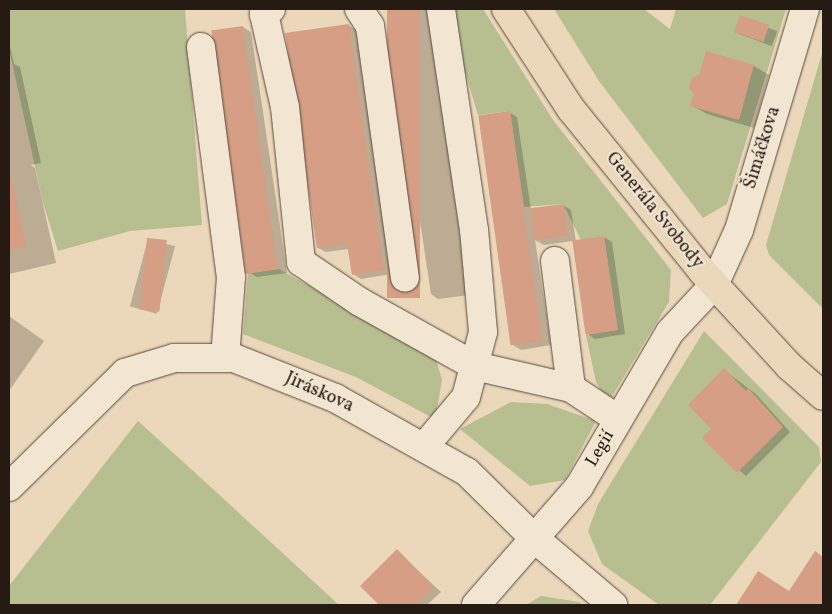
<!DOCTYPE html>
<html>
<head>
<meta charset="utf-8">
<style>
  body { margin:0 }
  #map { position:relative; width:832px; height:614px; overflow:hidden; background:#ebd7ba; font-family:Vollkorn,serif }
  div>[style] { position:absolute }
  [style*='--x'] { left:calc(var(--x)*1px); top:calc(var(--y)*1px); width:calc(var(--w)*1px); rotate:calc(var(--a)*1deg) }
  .green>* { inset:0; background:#b7be90 }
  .shadow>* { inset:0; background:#0003; transform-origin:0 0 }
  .building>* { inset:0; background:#d59e85; transform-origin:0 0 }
  .roads { filter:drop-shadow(0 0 1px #574a3d) drop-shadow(0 0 1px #574a3d) }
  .minor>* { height:28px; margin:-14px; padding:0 14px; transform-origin:14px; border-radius:14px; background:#f2e5d2 }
  .major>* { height:28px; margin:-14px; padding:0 14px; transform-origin:14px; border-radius:14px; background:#ebd7ba }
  span { translate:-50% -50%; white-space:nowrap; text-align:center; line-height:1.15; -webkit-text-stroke:4px #f2e5d2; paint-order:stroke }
  .street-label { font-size:18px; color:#261b13 }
  .frame { position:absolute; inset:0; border:10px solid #261b13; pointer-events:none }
</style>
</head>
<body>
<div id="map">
  <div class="green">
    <div style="clip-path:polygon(9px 9px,185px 9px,202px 225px,130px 231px,58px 251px,43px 203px,9px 49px)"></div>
    <div style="clip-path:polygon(446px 9px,483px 9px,553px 120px,671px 270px,669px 302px,608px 403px,596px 382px,586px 335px,618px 330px,604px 236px,581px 240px,563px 204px,524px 207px,510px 111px,478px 115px)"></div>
    <div style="clip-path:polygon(554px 9px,644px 9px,670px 29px,676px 9px,786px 9px,727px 204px,703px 218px,599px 81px)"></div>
    <div style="clip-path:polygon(823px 50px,823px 309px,769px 255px,766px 245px)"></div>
    <div style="clip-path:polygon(279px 269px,435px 356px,442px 380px,437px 409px,431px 417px,356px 377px,243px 334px,248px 273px)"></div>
    <div style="clip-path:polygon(704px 331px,819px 447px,821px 462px,710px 605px,659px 605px,602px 564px,588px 531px,598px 504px)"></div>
    <div style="clip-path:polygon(511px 402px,547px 404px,596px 421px,565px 480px,530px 486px,460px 429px)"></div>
    <div style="clip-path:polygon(138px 421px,202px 479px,339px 605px,9px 605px,9px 586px)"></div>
    <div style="clip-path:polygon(541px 596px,579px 602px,583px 605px,526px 605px)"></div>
  </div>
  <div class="shadow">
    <div style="clip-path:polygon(388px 9px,427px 9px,469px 295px,438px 299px,431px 294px)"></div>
    <div style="left:740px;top:17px;width:40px;height:16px;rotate:21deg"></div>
    <div style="clip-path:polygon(348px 25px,356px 30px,391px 274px,361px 279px,353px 274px,349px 249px,326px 252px,318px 248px)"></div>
    <div style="clip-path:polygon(243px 27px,251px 32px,287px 273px,257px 277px,249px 272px)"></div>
    <div style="clip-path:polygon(9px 42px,14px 64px,20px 67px,41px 163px,31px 165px,35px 168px,56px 263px,9px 274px)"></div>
    <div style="clip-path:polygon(707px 52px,754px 66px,769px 75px,754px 128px,707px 114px,691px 105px)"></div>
    <div style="clip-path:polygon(509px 112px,517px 117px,531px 210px,563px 205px,571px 210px,576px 242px,604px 237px,612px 242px,625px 334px,595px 339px,588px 334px,573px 241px,544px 245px,535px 240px,551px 345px,521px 350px,513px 345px)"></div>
    <div style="left:148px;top:239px;width:28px;height:70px;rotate:15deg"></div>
    <div style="clip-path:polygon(9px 316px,44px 341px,9px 391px)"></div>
    <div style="clip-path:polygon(724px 370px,756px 394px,790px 432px,746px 476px,704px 438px,713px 429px)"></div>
    <div style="clip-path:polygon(397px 551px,441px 592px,427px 605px,381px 605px,362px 586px)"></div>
    <div style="clip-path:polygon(815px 553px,823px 558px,823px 605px,737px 605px,759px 573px,789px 592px)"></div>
  </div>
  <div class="building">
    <div style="left:387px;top:9px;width:33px;height:289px"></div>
    <div style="left:740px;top:15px;width:31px;height:18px;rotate:19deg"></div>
    <div style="clip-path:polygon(349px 24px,384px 270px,352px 275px,347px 244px,317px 248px,285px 33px)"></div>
    <div style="left:243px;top:26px;width:246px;height:32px;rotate:82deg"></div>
    <div style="clip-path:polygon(706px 51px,754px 65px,739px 120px,690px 106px,694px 94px,689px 88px,692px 78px,699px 75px)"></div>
    <div style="left:510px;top:111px;width:232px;height:32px;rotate:82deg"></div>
    <div style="clip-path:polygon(9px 169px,26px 246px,9px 251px)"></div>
    <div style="left:564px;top:204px;width:32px;height:34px;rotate:83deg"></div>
    <div style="left:604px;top:236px;width:95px;height:32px;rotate:82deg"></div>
    <div style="left:147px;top:238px;width:20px;height:72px;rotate:6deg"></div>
    <div style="clip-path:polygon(724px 368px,746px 391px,748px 388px,783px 427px,737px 473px,702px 438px,711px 429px,688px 405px)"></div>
    <div style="clip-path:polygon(397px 549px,434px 587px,415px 605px,379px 605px,360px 586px)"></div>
    <div style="clip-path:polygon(815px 551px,823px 557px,823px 605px,736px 605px,758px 571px,789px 591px)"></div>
  </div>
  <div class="roads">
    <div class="minor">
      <div style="--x:271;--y:9;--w:9;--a:144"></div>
      <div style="--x:264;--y:14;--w:95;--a:77.3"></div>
      <div style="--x:285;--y:107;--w:156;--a:84.1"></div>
      <div style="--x:301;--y:262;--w:71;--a:34.1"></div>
      <div style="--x:360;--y:302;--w:132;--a:29.1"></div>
      <div style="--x:475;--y:366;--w:98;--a:12.9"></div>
      <div style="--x:359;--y:9;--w:20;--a:57"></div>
      <div style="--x:370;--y:26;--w:254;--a:82.1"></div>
      <div style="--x:201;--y:47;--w:232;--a:82.6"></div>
      <div style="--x:231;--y:277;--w:81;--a:94.2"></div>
      <div style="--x:555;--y:261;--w:128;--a:82.8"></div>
      <div style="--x:571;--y:388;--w:56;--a:33.4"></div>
      <div style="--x:424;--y:447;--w:65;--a:-50"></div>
      <div style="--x:466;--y:397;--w:67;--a:-75.3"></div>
      <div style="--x:483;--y:332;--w:102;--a:-95"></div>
      <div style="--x:474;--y:230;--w:223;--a:-98.5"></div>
      <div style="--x:9;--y:487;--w:163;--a:-44.5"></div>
      <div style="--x:125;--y:373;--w:51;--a:-17"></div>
      <div style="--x:174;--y:358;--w:60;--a:0"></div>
      <div style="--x:234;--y:358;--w:109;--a:21.6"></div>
      <div style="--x:335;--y:398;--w:151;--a:29.3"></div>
      <div style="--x:467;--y:472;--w:94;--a:44.6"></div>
      <div style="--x:534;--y:538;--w:104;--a:40.3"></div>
      <div style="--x:476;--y:605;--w:157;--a:-48.9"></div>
      <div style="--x:579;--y:487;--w:180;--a:-59.6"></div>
      <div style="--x:670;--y:332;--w:64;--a:-46.9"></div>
      <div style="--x:714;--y:285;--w:60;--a:-65.6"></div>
      <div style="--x:739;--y:230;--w:231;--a:-73.4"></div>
    </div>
    <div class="major">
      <div style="--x:506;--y:9;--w:119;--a:57"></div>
      <div style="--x:571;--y:109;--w:208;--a:51"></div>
      <div style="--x:702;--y:271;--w:129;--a:47.5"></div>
      <div style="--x:789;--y:366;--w:45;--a:41.4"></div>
    </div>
  </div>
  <div class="street-label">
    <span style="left:763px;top:148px;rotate:-73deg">Šimáčkova</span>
    <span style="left:654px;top:211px;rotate:51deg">Generála Svobody</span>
    <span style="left:319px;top:393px;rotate:24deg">Jiráskova</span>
    <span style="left:601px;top:449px;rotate:-60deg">Legií</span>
  </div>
  <div class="frame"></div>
</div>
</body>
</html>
